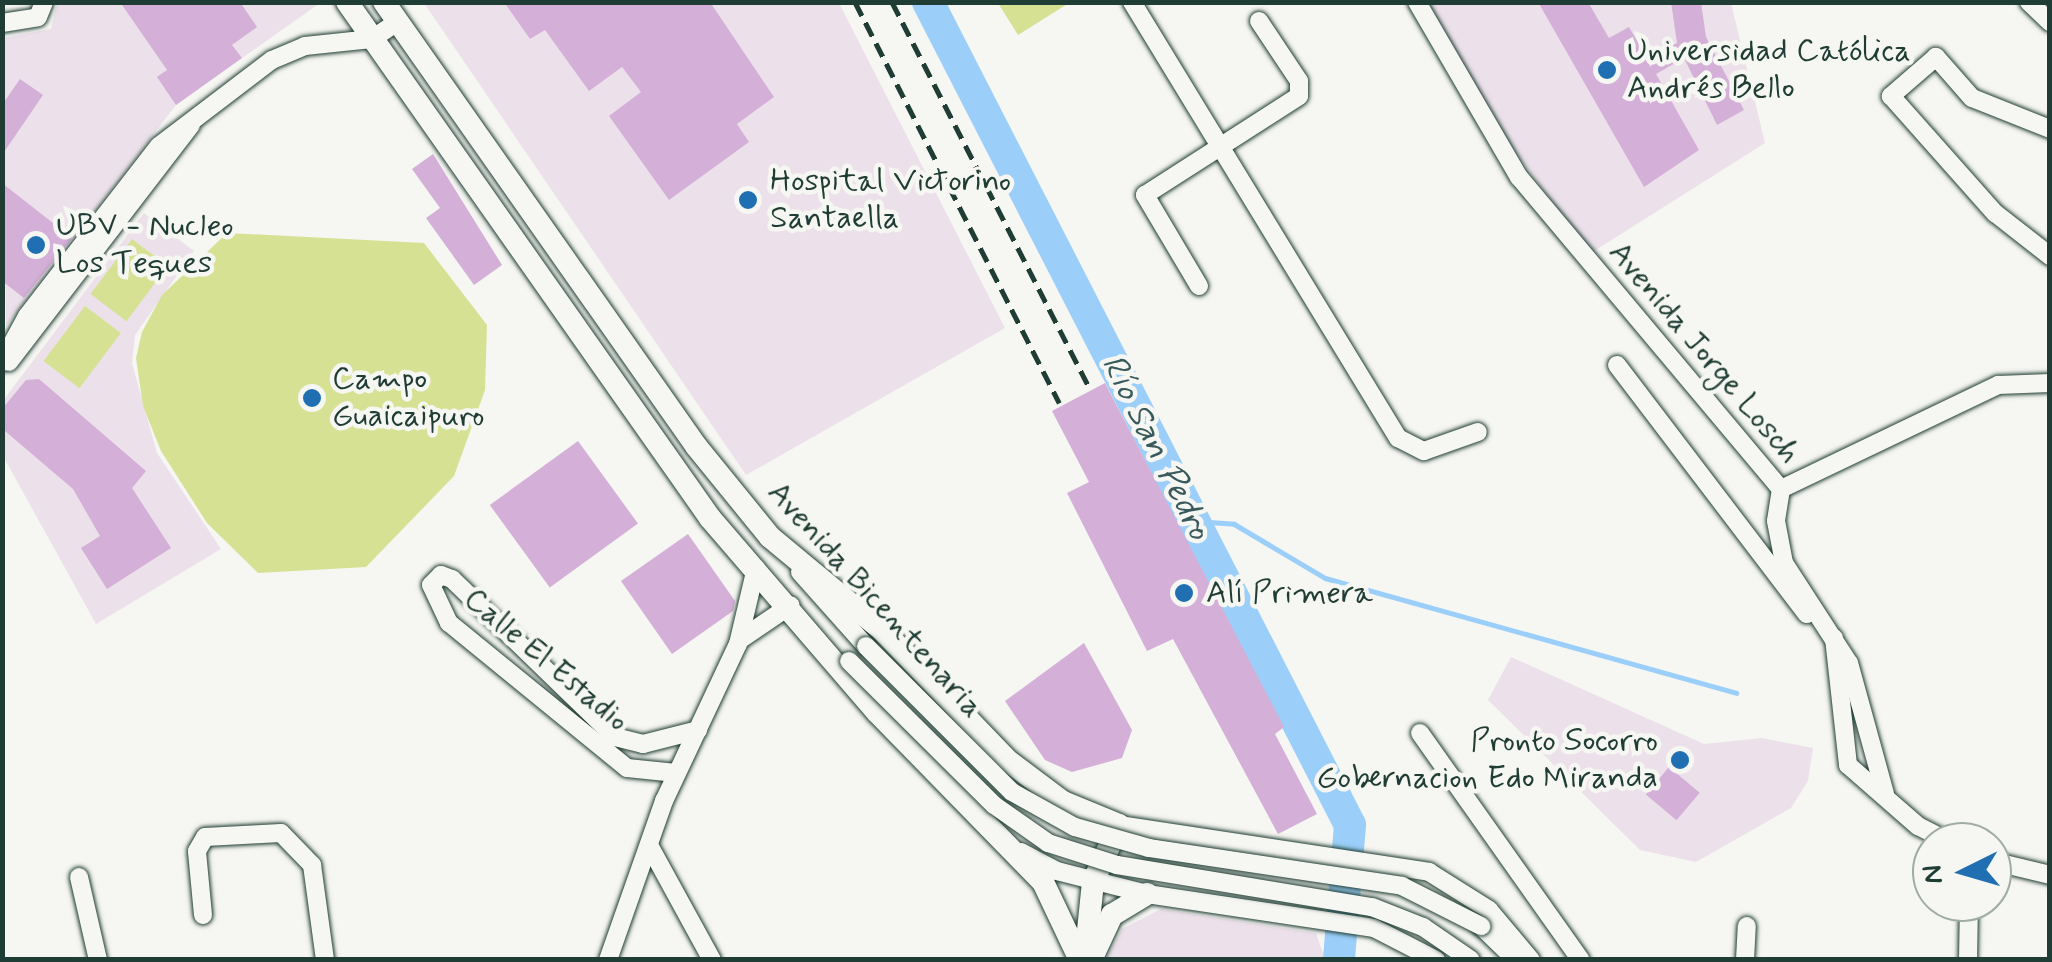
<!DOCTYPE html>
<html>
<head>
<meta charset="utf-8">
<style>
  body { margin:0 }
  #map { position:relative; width:2052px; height:962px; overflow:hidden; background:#f6f6f2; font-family:Mynerve,sans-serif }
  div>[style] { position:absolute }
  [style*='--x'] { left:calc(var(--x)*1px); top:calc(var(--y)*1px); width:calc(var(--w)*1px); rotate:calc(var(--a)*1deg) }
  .built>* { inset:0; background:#ece1ea }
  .green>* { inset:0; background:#d6e194; transform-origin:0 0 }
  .stream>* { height:5px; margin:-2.5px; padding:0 2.5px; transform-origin:2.5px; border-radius:2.5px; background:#9bcff9 }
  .river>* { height:32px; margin:-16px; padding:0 16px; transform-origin:16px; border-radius:16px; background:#9bcff9 }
  .building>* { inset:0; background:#d4afd8; transform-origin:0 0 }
  .roads { filter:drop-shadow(0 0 2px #1f3d34) drop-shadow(0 0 2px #1f3d34) }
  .minor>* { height:18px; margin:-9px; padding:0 9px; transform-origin:9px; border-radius:9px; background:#f6f6f2 }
  .major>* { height:22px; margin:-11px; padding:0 11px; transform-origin:11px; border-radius:11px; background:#f6f6f2 }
  .rail>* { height:5px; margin-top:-2.5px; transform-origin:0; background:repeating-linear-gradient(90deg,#1f3d34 0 15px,transparent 0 23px) }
  .bridges { filter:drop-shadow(0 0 2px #1f3d34) drop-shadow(0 0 2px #1f3d34) }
  .minor-bridge>* { height:18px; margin:-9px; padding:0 9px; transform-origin:9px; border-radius:9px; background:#f6f6f2 }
  .dots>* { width:28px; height:28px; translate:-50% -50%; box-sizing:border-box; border:5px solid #f6f6f2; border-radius:50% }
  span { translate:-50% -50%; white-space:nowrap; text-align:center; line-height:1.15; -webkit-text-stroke:9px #f6f6f2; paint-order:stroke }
  .poi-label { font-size:32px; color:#1f3d34 }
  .left { translate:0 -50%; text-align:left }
  .right { translate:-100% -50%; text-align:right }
  .street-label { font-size:32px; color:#1f3d34 }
  .water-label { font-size:35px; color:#385a5b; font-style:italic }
  .frame { position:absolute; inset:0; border:5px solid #1f3d34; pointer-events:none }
  .north { position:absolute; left:1912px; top:822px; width:100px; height:100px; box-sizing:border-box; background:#f6f6f2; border:2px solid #a0aca6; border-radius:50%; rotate:265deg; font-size:28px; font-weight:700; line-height:40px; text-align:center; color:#1f3d34 }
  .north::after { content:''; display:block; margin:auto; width:35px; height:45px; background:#1f6fb2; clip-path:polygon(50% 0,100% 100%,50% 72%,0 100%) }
</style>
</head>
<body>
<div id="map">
  <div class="built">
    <div style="clip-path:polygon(57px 3px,320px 3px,176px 105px,6px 326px,2px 38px,51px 29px)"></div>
    <div style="clip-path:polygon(424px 3px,839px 3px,1005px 328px,746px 475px)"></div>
    <div style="clip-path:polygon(1427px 3px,1731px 3px,1765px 143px,1591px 253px,1501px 133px)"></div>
    <div style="clip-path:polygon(144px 213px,194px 251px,135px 335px,132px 363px,157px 453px,221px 549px,96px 624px,3px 456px,2px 402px)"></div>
    <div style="clip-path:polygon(1511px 657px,1704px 744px,1762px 738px,1813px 748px,1808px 781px,1791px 808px,1696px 862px,1640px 850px,1488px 700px)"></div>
    <div style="clip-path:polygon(1161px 909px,1316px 933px,1325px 959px,1106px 959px,1122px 929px)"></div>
  </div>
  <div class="green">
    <div style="clip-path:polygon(998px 3px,1069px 3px,1018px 35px)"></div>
    <div style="clip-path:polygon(227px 233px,424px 243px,487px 325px,485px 390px,454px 476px,366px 567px,258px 573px,207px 523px,161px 451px,143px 406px,136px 358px,142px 332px,162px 295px)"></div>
    <div style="left:132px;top:239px;width:45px;height:69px;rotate:37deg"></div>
    <div style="left:85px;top:306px;width:45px;height:69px;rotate:37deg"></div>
  </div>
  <div class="stream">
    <div style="--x:1195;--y:521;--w:39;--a:4"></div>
    <div style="--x:1234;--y:524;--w:106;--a:30.7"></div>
    <div style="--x:1325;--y:578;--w:427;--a:15.6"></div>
  </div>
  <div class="river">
    <div style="--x:928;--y:2;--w:925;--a:62.85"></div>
    <div style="--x:1350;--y:825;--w:135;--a:94.7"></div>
  </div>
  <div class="building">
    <div style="clip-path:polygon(120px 2px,240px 2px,257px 27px,232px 45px,242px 58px,176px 105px,157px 77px,167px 70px)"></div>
    <div style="clip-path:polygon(504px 2px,710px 2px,774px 97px,737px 124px,749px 142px,669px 200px,609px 116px,641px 92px,622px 67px,589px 91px,545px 30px,530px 39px)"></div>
    <div style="clip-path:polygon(1538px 2px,1588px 2px,1609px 38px,1629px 27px,1647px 58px,1677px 43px,1671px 2px,1701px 2px,1706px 37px,1744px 110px,1717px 125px,1684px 58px,1656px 74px,1699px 150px,1644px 187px)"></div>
    <div style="clip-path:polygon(20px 79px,43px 95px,2px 155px,2px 105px)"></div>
    <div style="clip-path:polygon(433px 154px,502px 265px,474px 285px,426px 218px,440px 208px,412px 169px)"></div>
    <div style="clip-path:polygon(2px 183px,72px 238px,24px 298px,2px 281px)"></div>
    <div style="clip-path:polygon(39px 379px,146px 471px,132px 488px,171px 548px,107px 589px,81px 548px,100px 536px,73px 489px,5px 431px,2px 409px,26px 380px)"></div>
    <div style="clip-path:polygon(1105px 383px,1284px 727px,1275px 734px,1317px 814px,1278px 834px,1173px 639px,1147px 651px,1067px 493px,1089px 482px,1052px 411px)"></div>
    <div style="left:578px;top:441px;width:102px;height:109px;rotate:54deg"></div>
    <div style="clip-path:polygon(688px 534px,735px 601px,733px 611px,672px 654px,621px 581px)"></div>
    <div style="clip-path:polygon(1084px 643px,1132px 730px,1122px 758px,1072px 772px,1045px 760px,1005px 701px)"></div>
    <div style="left:1669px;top:767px;width:40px;height:36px;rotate:40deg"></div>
  </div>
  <div class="roads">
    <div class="minor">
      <div style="--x:1132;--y:2;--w:511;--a:58.61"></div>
      <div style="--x:1398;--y:438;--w:29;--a:27"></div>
      <div style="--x:1424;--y:451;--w:57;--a:-19.4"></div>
      <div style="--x:1417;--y:2;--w:203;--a:59.8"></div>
      <div style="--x:1519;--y:177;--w:407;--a:50"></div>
      <div style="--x:1781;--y:489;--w:32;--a:99"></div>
      <div style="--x:1776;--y:521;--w:43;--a:79.2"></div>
      <div style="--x:1784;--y:563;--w:119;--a:57"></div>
      <div style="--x:1849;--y:663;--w:136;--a:74.6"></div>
      <div style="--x:2029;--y:2;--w:29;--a:44"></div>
      <div style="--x:2;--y:23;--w:36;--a:-9"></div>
      <div style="--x:38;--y:17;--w:16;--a:-68"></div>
      <div style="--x:2050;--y:129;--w:84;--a:-158.3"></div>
      <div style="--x:1972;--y:98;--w:55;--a:-131.3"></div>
      <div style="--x:1936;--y:57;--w:60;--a:139.1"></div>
      <div style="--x:1891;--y:96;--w:157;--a:48.4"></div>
      <div style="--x:1995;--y:213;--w:70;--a:38"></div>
      <div style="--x:1199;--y:286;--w:106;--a:-120.7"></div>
      <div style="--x:1145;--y:195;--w:183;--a:-32.7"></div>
      <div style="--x:1299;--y:96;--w:15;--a:-90"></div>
      <div style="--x:1299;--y:81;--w:72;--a:-123.7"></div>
      <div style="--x:2;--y:362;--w:52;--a:-61.5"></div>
      <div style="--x:27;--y:316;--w:215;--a:-52.2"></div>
      <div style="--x:159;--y:146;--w:142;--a:-37.3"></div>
      <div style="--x:272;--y:60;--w:36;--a:-23"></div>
      <div style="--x:305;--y:46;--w:67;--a:-6"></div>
      <div style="--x:372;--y:39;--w:30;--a:-34"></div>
      <div style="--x:9;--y:362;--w:299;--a:-52.5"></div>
      <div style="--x:1617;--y:365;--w:313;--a:52.7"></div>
      <div style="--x:1781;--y:489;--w:241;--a:-25.6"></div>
      <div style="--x:1998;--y:385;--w:52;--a:-2.2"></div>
      <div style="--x:800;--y:572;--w:99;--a:48.3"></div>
      <div style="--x:1834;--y:638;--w:128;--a:83.7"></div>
      <div style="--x:1848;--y:765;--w:93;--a:41.1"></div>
      <div style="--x:1918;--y:826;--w:36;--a:27"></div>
      <div style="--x:741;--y:639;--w:60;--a:-34.2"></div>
      <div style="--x:1420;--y:733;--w:278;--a:54.7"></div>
      <div style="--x:676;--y:773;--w:49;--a:-174.2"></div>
      <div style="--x:627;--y:768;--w:230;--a:-140.8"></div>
      <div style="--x:449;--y:623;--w:42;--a:-115.3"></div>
      <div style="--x:431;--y:585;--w:14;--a:-45"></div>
      <div style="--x:441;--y:575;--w:12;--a:20"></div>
      <div style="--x:452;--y:579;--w:227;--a:44.1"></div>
      <div style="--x:615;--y:737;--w:29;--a:14"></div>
      <div style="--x:643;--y:744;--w:57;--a:-14.3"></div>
      <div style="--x:1119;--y:825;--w:314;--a:8.6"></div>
      <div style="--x:1429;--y:872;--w:71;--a:32.3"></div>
      <div style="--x:1489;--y:910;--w:65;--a:50"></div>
      <div style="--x:649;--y:845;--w:131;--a:61.3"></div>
      <div style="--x:1021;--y:852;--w:41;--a:27.8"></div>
      <div style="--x:1057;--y:871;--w:93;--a:14.3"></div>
      <div style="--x:1147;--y:894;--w:230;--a:8.5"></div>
      <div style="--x:1374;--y:928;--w:70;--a:27.3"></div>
      <div style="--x:1992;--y:861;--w:60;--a:13.6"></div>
      <div style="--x:79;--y:877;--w:85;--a:77.1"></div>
      <div style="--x:203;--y:915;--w:64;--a:-95.4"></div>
      <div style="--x:197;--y:851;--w:16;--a:-60"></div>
      <div style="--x:205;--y:837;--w:76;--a:-3"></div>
      <div style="--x:281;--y:833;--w:45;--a:45.9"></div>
      <div style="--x:312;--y:865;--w:96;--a:82.2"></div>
      <div style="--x:1481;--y:926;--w:49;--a:44.2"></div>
      <div style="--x:608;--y:960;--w:169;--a:-70.6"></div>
      <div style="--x:664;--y:801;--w:174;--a:-64.8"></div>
      <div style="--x:738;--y:644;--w:78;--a:-76.7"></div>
      <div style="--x:1745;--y:960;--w:34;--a:-87"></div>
      <div style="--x:1968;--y:960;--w:58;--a:-89"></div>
    </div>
    <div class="major">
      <div style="--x:347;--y:2;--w:631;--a:54.87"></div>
      <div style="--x:710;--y:518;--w:256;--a:49.3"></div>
      <div style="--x:877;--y:712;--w:238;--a:45.7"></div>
      <div style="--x:1043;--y:882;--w:86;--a:64.6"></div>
      <div style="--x:384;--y:2;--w:543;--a:54.9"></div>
      <div style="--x:696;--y:446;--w:117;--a:50.9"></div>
      <div style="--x:770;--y:537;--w:146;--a:39.7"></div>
      <div style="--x:882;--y:630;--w:180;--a:46.1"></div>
      <div style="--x:1007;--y:760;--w:70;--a:36.9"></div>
      <div style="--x:1063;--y:802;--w:61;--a:22.3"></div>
      <div style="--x:1119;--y:825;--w:63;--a:114.5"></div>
      <div style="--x:1093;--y:882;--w:78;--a:95.9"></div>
      <div style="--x:1091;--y:960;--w:50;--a:-65"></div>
      <div style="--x:1112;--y:915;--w:41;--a:-31"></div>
    </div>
  </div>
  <div class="rail">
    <div style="--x:855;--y:2;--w:450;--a:63"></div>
    <div style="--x:892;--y:2;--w:432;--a:62.9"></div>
  </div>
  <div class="bridges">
    <div class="minor-bridge">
      <div style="--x:866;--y:646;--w:206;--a:45"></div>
      <div style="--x:1012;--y:792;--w:72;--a:29.1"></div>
      <div style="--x:1075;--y:827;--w:77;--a:15.8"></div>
      <div style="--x:1149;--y:848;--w:256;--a:8.5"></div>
      <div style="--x:1402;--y:886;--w:89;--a:26.9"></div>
      <div style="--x:849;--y:661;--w:204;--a:44.8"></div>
      <div style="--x:994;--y:805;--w:66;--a:35.1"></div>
      <div style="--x:1048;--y:843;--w:72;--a:17.7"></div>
      <div style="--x:1117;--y:865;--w:258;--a:9.4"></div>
      <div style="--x:1372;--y:907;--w:55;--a:21.4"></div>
      <div style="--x:1423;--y:927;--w:58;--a:34.5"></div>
    </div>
  </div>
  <div class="dots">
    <div style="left:1607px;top:70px;background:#1f6fb2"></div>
    <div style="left:748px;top:200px;background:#1f6fb2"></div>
    <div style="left:36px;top:245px;background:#1f6fb2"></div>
    <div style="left:312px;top:398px;background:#1f6fb2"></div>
    <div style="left:1184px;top:593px;background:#1f6fb2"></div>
    <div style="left:1680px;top:760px;background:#1f6fb2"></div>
  </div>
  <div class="poi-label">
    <span class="left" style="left:1627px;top:70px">Universidad Católica<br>Andrés Bello</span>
    <span class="left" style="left:770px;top:200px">Hospital Victorino<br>Santaella</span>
    <span class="left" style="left:56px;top:245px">UBV - Nucleo<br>Los Teques</span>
    <span class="left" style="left:332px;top:398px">Campo<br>Guaicaipuro</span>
    <span class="left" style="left:1206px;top:593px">Alí Primera</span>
    <span class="right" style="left:1658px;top:760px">Pronto Socorro<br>Gobernacion Edo Miranda</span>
  </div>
  <div class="street-label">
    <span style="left:1704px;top:353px;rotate:50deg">Avenida Jorge Losch</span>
    <span style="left:875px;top:600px;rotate:48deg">Avenida Bicentenaria</span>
    <span style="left:546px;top:660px;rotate:40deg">Calle El Estadio</span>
  </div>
  <div class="water-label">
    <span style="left:1156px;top:447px;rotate:63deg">Río San Pedro</span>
  </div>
  <div class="frame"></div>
  <div class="north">N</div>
</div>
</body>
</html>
